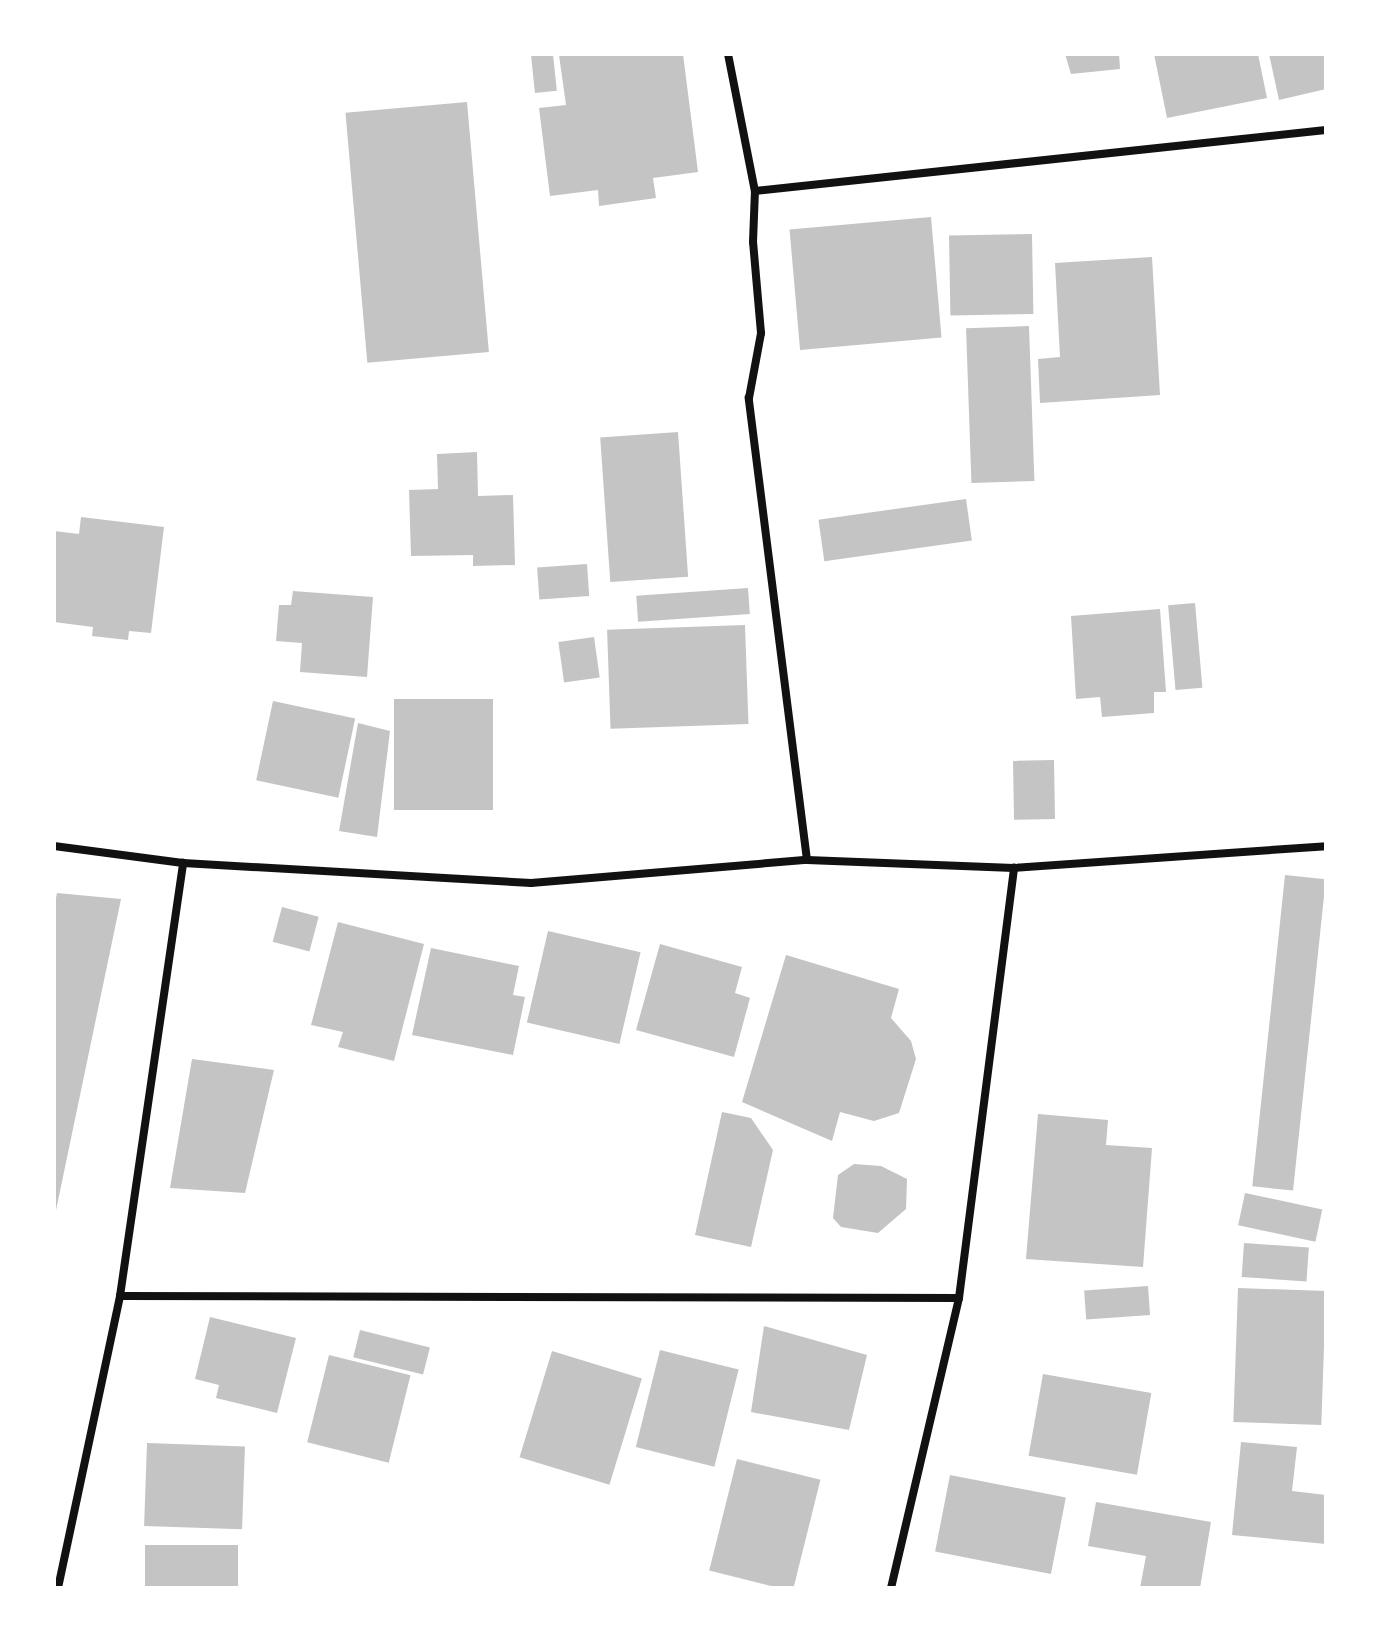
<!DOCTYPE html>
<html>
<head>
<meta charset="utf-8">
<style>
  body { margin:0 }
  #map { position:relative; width:1380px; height:1642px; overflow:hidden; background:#fff; font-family:"Noto Serif",serif }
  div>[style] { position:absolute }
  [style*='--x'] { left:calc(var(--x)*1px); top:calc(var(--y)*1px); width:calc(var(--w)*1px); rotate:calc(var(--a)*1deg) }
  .building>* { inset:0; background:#c4c4c4; transform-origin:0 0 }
  .minor>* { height:8px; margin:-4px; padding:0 4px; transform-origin:4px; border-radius:4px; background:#111 }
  span { translate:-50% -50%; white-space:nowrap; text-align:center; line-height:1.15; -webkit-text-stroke:8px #fff; paint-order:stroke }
  .frame { position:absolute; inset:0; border:56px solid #fff; pointer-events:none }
</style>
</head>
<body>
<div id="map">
  <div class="building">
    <div style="left:553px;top:54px;width:37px;height:22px;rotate:84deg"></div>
    <div style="clip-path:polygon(683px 54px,698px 172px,653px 178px,656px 198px,599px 206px,598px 190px,550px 196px,539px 108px,566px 105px,559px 55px)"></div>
    <div style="clip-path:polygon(1065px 54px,1119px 54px,1120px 69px,1071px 74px)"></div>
    <div style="clip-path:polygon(1154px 54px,1258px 54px,1267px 98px,1167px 118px)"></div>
    <div style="clip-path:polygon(1269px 54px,1326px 54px,1326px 89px,1279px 100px)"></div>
    <div style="left:467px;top:102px;width:251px;height:122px;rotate:85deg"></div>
    <div style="left:931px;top:217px;width:121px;height:142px;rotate:85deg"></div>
    <div style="left:1032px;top:234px;width:80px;height:83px;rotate:89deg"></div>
    <div style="clip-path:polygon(1152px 257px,1160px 395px,1040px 403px,1038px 359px,1060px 357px,1055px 263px)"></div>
    <div style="left:1029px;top:326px;width:155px;height:63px;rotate:88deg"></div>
    <div style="left:678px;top:432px;width:145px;height:78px;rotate:86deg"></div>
    <div style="clip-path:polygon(477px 452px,478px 496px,513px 495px,515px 565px,473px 566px,473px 555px,411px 556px,409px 490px,438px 489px,437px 454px)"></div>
    <div style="left:966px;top:499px;width:42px;height:149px;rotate:82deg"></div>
    <div style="clip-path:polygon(81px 517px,164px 527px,151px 633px,129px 631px,128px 640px,92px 636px,93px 627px,54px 622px,54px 531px,79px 534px)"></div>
    <div style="left:587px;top:564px;width:32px;height:50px;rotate:86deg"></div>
    <div style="left:748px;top:588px;width:26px;height:112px;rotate:86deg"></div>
    <div style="clip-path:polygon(293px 591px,373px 597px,367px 677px,300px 672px,302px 643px,276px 641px,279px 605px,291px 605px)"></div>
    <div style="left:1195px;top:603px;width:85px;height:27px;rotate:85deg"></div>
    <div style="clip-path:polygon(1160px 609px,1166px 692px,1154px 692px,1154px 713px,1102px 717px,1100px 697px,1076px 699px,1071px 616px)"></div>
    <div style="left:745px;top:625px;width:99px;height:138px;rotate:88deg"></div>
    <div style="left:594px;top:637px;width:41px;height:36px;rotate:82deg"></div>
    <div style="left:493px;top:699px;width:111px;height:99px;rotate:90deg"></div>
    <div style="left:273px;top:701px;width:84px;height:81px;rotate:12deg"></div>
    <div style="clip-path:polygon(358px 723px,390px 731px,377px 837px,339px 831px)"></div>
    <div style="left:1054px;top:760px;width:59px;height:41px;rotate:89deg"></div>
    <div style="left:1285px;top:875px;width:41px;height:313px;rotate:6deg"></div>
    <div style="clip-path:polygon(57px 893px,121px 899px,55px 1215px,54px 908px)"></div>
    <div style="left:282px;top:907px;width:38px;height:36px;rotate:15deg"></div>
    <div style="clip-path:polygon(338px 922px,424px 944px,394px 1061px,338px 1047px,343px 1032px,311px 1025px)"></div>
    <div style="left:548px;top:931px;width:95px;height:94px;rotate:13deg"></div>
    <div style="clip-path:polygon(660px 944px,742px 967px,735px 993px,750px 998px,734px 1057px,636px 1030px)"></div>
    <div style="clip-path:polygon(431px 948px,519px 966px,513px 995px,525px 997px,513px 1055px,412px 1035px)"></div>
    <div style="clip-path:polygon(786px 955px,899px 989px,891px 1018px,911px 1041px,916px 1059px,899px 1113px,874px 1121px,840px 1112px,832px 1141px,742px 1102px)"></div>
    <div style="clip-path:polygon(192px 1059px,274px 1070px,245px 1193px,170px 1188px)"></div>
    <div style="clip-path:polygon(722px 1112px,751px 1118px,773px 1150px,751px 1247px,695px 1235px)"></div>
    <div style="clip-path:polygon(1038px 1114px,1108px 1120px,1106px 1145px,1152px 1148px,1143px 1267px,1026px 1259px)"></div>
    <div style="clip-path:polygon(854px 1164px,881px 1166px,907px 1179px,906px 1209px,878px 1233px,841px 1227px,833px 1218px,838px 1175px)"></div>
    <div style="left:1245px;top:1193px;width:79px;height:33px;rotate:12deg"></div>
    <div style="left:1244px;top:1243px;width:65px;height:34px;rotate:4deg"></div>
    <div style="left:1148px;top:1286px;width:29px;height:64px;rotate:86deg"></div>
    <div style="left:1238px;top:1288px;width:88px;height:134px;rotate:2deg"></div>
    <div style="clip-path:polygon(210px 1317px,296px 1338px,277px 1413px,216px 1398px,219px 1385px,195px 1379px)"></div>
    <div style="clip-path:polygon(764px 1326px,867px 1355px,849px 1430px,751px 1412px)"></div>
    <div style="left:360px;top:1330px;width:72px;height:28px;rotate:14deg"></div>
    <div style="left:660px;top:1350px;width:81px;height:100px;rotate:14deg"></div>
    <div style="left:552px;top:1351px;width:94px;height:111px;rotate:17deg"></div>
    <div style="left:329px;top:1355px;width:84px;height:90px;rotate:14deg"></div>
    <div style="left:1043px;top:1374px;width:110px;height:83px;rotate:10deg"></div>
    <div style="clip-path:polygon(1241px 1442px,1297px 1447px,1292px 1491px,1326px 1495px,1326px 1544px,1232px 1535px)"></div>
    <div style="left:147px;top:1443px;width:98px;height:83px;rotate:2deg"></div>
    <div style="left:737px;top:1459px;width:86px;height:115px;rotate:14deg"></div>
    <div style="left:950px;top:1475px;width:118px;height:78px;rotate:11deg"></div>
    <div style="clip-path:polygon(1096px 1502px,1211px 1522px,1200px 1588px,1140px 1588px,1146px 1556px,1088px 1546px)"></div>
    <div style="left:145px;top:1545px;width:93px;height:43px"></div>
  </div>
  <div class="minor">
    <div style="--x:728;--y:54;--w:140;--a:78.9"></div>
    <div style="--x:54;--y:846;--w:130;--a:7.5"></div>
    <div style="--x:183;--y:863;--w:349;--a:3.3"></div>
    <div style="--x:531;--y:883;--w:277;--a:-4.8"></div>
    <div style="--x:807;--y:860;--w:207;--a:2.2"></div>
    <div style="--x:1014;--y:868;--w:313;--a:-4"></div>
    <div style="--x:807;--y:860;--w:466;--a:-97.2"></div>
    <div style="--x:749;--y:398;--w:66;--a:-79.5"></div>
    <div style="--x:761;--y:333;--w:91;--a:-95"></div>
    <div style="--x:753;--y:242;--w:51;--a:-87.8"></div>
    <div style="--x:755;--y:191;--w:574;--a:-6.1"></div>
    <div style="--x:120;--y:1296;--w:839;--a:0.14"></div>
    <div style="--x:58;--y:1588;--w:299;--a:-78"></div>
    <div style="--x:120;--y:1296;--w:438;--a:-81.7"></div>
    <div style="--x:891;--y:1588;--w:298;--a:-76.8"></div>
    <div style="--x:959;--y:1298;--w:434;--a:-82.7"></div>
  </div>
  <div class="frame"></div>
</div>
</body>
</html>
